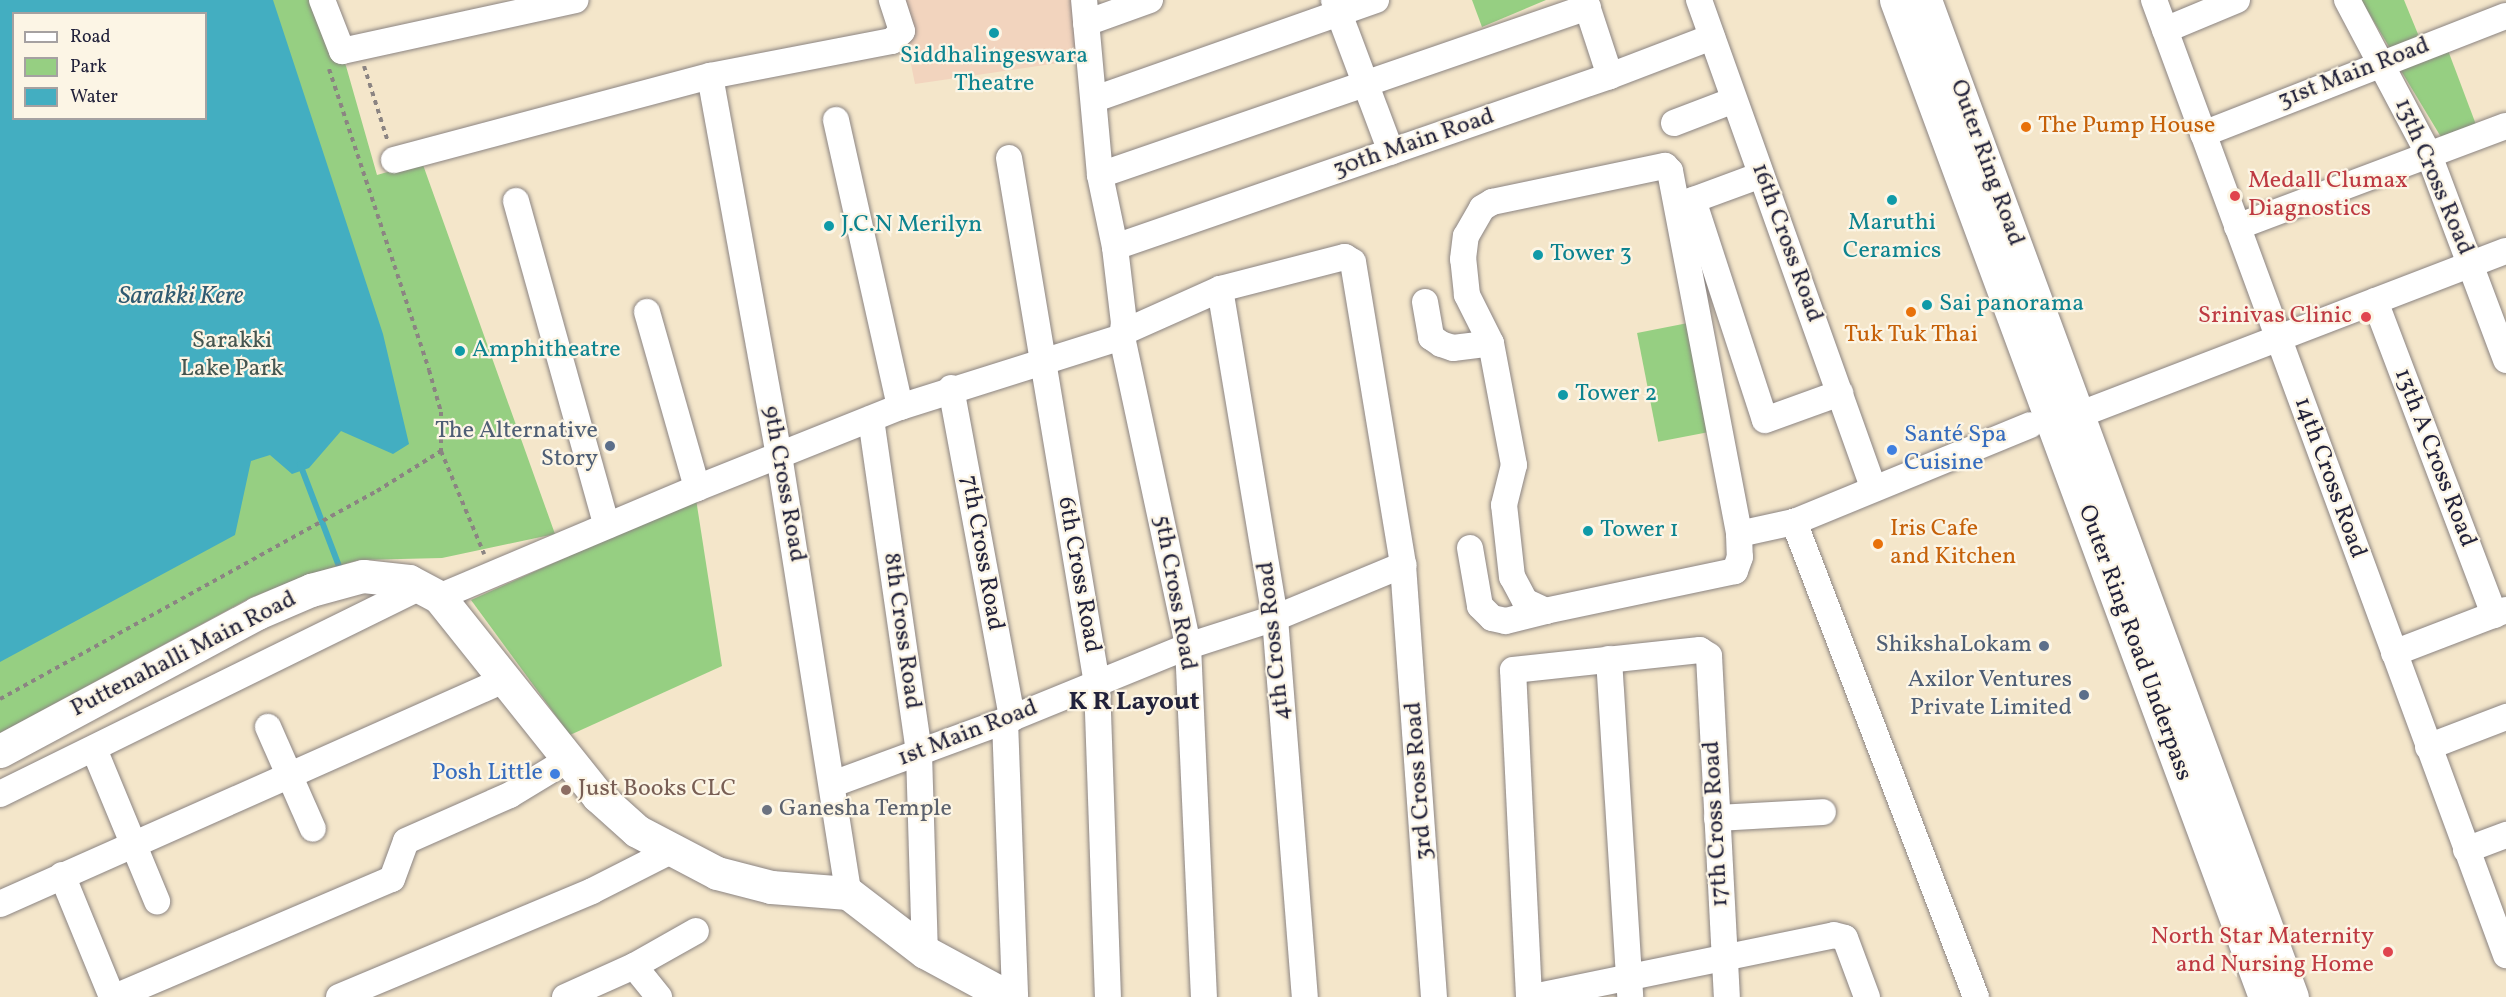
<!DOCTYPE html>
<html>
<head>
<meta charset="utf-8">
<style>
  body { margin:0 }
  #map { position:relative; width:2506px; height:997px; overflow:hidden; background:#f4e6ca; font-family:Vollkorn,serif }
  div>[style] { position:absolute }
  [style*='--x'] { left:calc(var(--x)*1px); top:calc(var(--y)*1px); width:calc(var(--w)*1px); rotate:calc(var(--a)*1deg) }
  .built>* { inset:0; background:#f2d4be }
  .green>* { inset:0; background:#96cf82; transform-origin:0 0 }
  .water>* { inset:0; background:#43aec1 }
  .stream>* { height:6px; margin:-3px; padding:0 3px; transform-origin:3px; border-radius:3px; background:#43aec1 }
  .path>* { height:4px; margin-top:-2px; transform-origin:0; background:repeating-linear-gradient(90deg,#8b8482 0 4.5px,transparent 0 9px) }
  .roads { filter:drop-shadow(0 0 2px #8b8482) drop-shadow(0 0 2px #8b8482) }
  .minor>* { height:26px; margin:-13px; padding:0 13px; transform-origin:13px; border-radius:13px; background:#fff }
  .major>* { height:33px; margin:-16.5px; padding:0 16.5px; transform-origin:16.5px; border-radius:16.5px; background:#fff }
  .highway>* { height:33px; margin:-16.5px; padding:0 16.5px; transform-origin:16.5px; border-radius:16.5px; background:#fff }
  .dots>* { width:16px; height:16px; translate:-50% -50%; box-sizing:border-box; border:3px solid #fcf5e5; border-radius:50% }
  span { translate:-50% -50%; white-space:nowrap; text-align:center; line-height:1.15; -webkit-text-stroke:4.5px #fcf5e5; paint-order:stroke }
  .culture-label { font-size:24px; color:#0d838f }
  .left { translate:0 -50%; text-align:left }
  .street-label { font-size:24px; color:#22223b }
  .food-label { font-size:24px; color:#c56008 }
  .health-label { font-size:24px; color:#be3a42 }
  .right { translate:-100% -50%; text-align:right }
  .park-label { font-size:24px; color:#455650 }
  .service-label { font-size:24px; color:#4e5e75 }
  .shop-label { font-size:24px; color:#366cbe }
  .education-label { font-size:24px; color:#785e54 }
  .worship-label { font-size:24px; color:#5b616d }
  .water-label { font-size:26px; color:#2f5a71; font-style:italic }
  .neighbourhood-label { font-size:26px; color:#22223b; font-weight:700 }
  .legend { position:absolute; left:12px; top:12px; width:195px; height:108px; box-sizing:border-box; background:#fcf5e5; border:2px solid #a5a1a1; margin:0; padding:8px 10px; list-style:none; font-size:18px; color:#22223b }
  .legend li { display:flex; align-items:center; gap:12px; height:30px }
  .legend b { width:30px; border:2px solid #a5a1a1 }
</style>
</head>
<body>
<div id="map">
  <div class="built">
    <div style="clip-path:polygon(898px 0,1079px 0,1086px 59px,915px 84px)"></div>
  </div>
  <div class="green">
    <div style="clip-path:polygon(evenodd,0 0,318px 0,346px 66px,377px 175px,422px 162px,555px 534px,442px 558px,359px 560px,307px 575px,250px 598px,0 733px,0 0,14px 14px,206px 14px,206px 118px,14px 118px,14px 14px)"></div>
    <div style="clip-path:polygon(1472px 0,1546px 0,1482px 27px)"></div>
    <div style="clip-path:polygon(2361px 0,2404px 0,2420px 39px,2391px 50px)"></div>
    <div style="clip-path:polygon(2446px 45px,2478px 130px,2444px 142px,2397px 64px)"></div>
    <div style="left:1693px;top:322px;width:111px;height:57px;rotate:79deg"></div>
    <div style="clip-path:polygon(696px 499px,722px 666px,570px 735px,471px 600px)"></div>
  </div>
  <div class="water">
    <div style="clip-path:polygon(evenodd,0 0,273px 0,383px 334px,409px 444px,393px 454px,341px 431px,309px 468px,292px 474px,270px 455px,251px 461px,235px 535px,0 662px,0 0,14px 14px,206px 14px,206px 118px,14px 118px,14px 14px)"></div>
  </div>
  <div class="stream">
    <div style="--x:300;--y:464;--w:109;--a:69.1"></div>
  </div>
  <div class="path">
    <div style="--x:364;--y:66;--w:77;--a:72.5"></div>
    <div style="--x:329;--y:69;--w:317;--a:71.6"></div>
    <div style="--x:429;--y:370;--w:44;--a:74.1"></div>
    <div style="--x:441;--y:412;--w:39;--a:90"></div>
    <div style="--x:441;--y:451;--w:112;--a:67.3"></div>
    <div style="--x:0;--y:699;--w:431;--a:-28.9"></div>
    <div style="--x:377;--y:491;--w:75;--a:-32"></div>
  </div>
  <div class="roads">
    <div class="minor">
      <div style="--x:322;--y:0;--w:55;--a:68.6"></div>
      <div style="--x:342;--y:51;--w:239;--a:-12.3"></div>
      <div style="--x:1334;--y:0;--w:162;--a:69.4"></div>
      <div style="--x:1585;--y:0;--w:80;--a:71.8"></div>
      <div style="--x:1699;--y:0;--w:517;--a:70.34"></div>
      <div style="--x:2154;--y:0;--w:1018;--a:69.77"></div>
      <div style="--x:2347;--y:0;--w:175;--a:62.1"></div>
      <div style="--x:2429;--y:155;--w:219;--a:69.4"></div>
      <div style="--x:1086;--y:23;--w:68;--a:-19.8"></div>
      <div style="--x:2165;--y:30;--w:78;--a:-22.6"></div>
      <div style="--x:710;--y:76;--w:385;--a:79.7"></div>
      <div style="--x:779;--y:455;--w:443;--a:81"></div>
      <div style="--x:1095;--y:99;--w:298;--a:-19.4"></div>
      <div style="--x:836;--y:120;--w:294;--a:77.4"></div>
      <div style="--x:1674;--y:123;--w:64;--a:-21"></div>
      <div style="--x:2203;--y:134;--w:325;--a:-21.3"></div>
      <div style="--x:1009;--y:158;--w:533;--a:80.5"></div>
      <div style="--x:1097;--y:684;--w:313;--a:88"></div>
      <div style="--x:394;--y:160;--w:327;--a:-14.9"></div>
      <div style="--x:710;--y:76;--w:185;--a:-10.9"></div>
      <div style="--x:892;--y:41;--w:14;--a:-45"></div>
      <div style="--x:902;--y:31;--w:33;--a:-108"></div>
      <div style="--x:1665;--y:166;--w:7;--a:45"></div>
      <div style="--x:1670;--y:171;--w:369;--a:79.2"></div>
      <div style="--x:1739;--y:534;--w:23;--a:88"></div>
      <div style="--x:1740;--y:557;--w:15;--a:110"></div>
      <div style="--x:1735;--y:571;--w:193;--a:168.1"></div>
      <div style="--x:1546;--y:611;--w:23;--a:-155"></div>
      <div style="--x:1525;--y:601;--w:27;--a:-118"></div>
      <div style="--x:1512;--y:577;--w:72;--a:-96.3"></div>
      <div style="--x:1504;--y:505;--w:41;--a:-76"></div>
      <div style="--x:1514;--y:465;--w:124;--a:-100.7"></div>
      <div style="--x:1491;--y:343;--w:54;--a:-116.6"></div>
      <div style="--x:1467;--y:295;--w:36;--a:-96"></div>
      <div style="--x:1463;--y:259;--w:23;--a:-83"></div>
      <div style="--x:1466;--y:236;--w:32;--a:-60"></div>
      <div style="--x:1482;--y:208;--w:12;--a:-31"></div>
      <div style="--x:1492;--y:202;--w:177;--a:-11.8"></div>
      <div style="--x:1100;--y:175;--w:516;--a:-19"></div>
      <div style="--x:1761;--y:175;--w:72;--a:159.8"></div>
      <div style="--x:1693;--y:200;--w:231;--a:71.9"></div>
      <div style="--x:1765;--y:420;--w:80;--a:-19.8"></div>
      <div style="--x:516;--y:201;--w:337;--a:74.4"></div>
      <div style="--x:2237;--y:227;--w:287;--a:-20.6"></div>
      <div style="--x:1115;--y:247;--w:524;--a:-19.06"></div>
      <div style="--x:1610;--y:76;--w:109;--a:-20.9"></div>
      <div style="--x:1220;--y:289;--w:334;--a:80.5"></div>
      <div style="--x:1275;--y:618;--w:380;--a:85.5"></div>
      <div style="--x:2375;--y:301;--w:336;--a:69.2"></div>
      <div style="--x:1425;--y:302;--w:36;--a:80"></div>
      <div style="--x:1431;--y:337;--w:12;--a:35"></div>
      <div style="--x:1441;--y:344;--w:13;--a:18"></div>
      <div style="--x:1453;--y:348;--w:38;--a:-7"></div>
      <div style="--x:647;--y:312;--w:183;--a:74.1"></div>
      <div style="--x:1124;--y:332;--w:105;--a:-24.1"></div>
      <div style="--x:1220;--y:289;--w:129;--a:-14.4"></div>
      <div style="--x:1345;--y:257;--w:9;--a:32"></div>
      <div style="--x:1353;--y:262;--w:307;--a:80.6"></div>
      <div style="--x:1403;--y:565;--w:433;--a:85.9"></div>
      <div style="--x:1122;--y:337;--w:316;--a:77.9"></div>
      <div style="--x:1188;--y:646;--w:351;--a:87.4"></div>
      <div style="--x:951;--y:388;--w:336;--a:79.5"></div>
      <div style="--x:2094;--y:409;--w:441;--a:-21"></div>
      <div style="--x:871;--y:419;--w:337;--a:81.8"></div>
      <div style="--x:919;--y:753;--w:199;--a:88.3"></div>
      <div style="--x:1739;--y:534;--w:56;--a:-12.3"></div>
      <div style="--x:1470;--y:548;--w:59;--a:80.2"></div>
      <div style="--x:1480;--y:606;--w:17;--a:45"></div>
      <div style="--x:1492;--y:618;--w:14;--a:12"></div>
      <div style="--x:1506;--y:621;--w:41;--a:-14"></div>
      <div style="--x:439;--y:597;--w:280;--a:-22.9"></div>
      <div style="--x:697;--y:488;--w:219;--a:-21.8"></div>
      <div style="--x:900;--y:407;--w:233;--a:-17.5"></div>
      <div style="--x:1122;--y:337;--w:14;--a:-82"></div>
      <div style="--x:1124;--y:323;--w:77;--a:-96.8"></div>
      <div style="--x:1115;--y:247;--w:74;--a:-101.8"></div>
      <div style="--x:1100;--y:175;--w:176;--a:-95.2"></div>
      <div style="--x:2394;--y:653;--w:120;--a:-21"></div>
      <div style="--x:1609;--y:659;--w:339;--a:86.4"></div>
      <div style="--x:1005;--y:721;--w:276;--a:87.9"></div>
      <div style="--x:268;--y:727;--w:111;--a:66.2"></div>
      <div style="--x:2428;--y:747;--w:84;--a:-21"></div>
      <div style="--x:94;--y:749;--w:165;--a:67.5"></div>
      <div style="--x:833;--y:784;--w:191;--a:-20.2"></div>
      <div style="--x:1012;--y:718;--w:190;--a:-22.2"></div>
      <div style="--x:1188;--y:646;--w:91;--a:-17.8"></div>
      <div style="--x:1275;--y:618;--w:139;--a:-22.5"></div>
      <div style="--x:0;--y:794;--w:469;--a:-26.2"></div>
      <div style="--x:1717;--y:818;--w:106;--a:-3.2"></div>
      <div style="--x:2466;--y:850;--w:43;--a:-20.6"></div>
      <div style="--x:62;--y:875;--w:132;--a:67.7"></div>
      <div style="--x:0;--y:904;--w:554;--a:-23.97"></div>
      <div style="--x:634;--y:966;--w:71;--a:-29.4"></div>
      <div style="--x:115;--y:997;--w:301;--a:-23.1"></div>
      <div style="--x:392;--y:879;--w:40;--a:-69.8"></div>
      <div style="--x:406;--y:841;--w:114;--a:-23.9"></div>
      <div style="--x:510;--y:795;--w:69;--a:-31.4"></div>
      <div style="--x:339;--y:997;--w:274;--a:-22.7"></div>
      <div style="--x:592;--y:891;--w:89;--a:-26.9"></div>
      <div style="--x:565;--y:997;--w:76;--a:-24.2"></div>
      <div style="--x:634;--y:966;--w:40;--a:51"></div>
      <div style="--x:1529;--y:997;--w:327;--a:-92.8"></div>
      <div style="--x:1513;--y:670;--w:188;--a:-6.1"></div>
      <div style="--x:1700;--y:650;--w:11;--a:34"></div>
      <div style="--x:1709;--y:656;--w:341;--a:87"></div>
      <div style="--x:1533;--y:997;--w:307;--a:-11.6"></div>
      <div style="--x:1834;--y:935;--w:11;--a:15"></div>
      <div style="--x:1845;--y:938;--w:63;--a:69.6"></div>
      <div style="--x:1976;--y:997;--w:509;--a:-110.96"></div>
      <div style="--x:1794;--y:522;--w:255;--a:-22.3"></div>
    </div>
    <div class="major">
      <div style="--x:0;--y:751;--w:292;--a:-28.2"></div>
      <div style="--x:257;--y:613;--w:59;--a:-23.1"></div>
      <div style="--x:311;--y:590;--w:54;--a:-15.1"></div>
      <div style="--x:363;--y:576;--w:46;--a:6.2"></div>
      <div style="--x:409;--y:581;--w:34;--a:28"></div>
      <div style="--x:439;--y:597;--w:255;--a:51.4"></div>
      <div style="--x:598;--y:796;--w:52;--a:41.9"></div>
      <div style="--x:637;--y:831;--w:90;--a:27.7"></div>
      <div style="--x:717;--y:873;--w:56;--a:14.5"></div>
      <div style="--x:771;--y:887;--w:77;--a:4.5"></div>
      <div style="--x:848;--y:893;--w:97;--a:37.5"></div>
      <div style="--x:925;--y:952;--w:94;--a:28.5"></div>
    </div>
    <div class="highway">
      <div style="--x:1896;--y:0;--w:1063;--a:69.69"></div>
      <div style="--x:1925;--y:0;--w:1062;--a:69.79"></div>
    </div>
  </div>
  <div class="dots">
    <div style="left:994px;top:33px;background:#0f9aa8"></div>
    <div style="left:2026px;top:127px;background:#e8710a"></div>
    <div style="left:2235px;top:196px;background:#e0444e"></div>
    <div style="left:1892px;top:200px;background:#0f9aa8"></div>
    <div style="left:829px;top:226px;background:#0f9aa8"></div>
    <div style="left:1538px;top:255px;background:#0f9aa8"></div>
    <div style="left:1927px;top:305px;background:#0f9aa8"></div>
    <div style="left:1911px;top:312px;background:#e8710a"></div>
    <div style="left:2366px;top:317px;background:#e0444e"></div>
    <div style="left:460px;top:351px;background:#0f9aa8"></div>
    <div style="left:1563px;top:395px;background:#0f9aa8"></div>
    <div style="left:610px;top:446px;background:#5c6f8a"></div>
    <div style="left:1892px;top:450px;background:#3f7fe0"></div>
    <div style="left:1588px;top:531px;background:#0f9aa8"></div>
    <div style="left:1878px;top:544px;background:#e8710a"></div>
    <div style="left:2044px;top:646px;background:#5c6f8a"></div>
    <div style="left:2084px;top:695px;background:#5c6f8a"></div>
    <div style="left:555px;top:774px;background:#3f7fe0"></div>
    <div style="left:566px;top:790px;background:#8d6e63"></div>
    <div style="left:767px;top:810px;background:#6b7280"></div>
    <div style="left:2388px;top:952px;background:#e0444e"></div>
  </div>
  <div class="culture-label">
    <span style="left:994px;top:71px">Siddhalingeswara<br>Theatre</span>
    <span style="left:1892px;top:238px">Maruthi<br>Ceramics</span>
    <span class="left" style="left:841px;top:226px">J.C.N Merilyn</span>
    <span class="left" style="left:1550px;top:255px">Tower 3</span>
    <span class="left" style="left:1939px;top:305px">Sai panorama</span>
    <span class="left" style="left:472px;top:351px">Amphitheatre</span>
    <span class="left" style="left:1575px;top:395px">Tower 2</span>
    <span class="left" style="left:1600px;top:531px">Tower 1</span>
  </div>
  <div class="street-label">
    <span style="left:2354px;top:74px;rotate:-21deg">31st Main Road</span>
    <span style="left:1414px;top:144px;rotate:-19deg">30th Main Road</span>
    <span style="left:1986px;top:163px;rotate:70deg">Outer Ring Road</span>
    <span style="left:2433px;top:177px;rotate:67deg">13th Cross Road</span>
    <span style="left:1786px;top:243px;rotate:70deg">16th Cross Road</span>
    <span style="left:2434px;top:458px;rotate:69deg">13th A Cross Road</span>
    <span style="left:2329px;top:478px;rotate:70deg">14th Cross Road</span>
    <span style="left:783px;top:484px;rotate:80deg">9th Cross Road</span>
    <span style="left:981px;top:553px;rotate:80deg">7th Cross Road</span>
    <span style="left:1078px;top:575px;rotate:80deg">6th Cross Road</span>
    <span style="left:1174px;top:593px;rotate:80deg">5th Cross Road</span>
    <span style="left:901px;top:631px;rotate:82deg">8th Cross Road</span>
    <span style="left:1275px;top:641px;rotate:-96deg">4th Cross Road</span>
    <span style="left:2134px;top:643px;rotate:70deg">Outer Ring Road Underpass</span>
    <span style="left:184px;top:655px;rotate:-27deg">Puttenahalli Main Road</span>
    <span style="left:968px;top:734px;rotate:-21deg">1st Main Road</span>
    <span style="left:1420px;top:781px;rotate:-94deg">3rd Cross Road</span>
    <span style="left:1717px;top:824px;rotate:-93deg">17th Cross Road</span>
  </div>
  <div class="food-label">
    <span class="left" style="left:2038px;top:127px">The Pump House</span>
    <span style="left:1911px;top:336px">Tuk Tuk Thai</span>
    <span class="left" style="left:1890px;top:544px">Iris Cafe<br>and Kitchen</span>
  </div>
  <div class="health-label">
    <span class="left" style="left:2248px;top:196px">Medall Clumax<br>Diagnostics</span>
    <span class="right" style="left:2352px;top:317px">Srinivas Clinic</span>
    <span class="right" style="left:2374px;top:952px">North Star Maternity<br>and Nursing Home</span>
  </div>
  <div class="park-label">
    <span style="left:232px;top:356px">Sarakki<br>Lake Park</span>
  </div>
  <div class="service-label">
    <span class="right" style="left:598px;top:446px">The Alternative<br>Story</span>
    <span class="right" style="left:2032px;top:646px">ShikshaLokam</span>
    <span class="right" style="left:2072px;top:695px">Axilor Ventures<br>Private Limited</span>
  </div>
  <div class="shop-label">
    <span class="left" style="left:1904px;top:450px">Santé Spa<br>Cuisine</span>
    <span class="right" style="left:543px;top:774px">Posh Little</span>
  </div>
  <div class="education-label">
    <span class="left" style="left:578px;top:790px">Just Books CLC</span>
  </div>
  <div class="worship-label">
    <span class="left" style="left:779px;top:810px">Ganesha Temple</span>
  </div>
  <div class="water-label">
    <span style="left:181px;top:297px">Sarakki Kere</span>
  </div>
  <div class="neighbourhood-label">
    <span style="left:1134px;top:703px">K R Layout</span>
  </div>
  <ul class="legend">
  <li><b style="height:8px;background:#fff"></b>Road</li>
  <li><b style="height:16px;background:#96cf82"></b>Park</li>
  <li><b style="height:16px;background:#43aec1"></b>Water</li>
  </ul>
</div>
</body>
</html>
